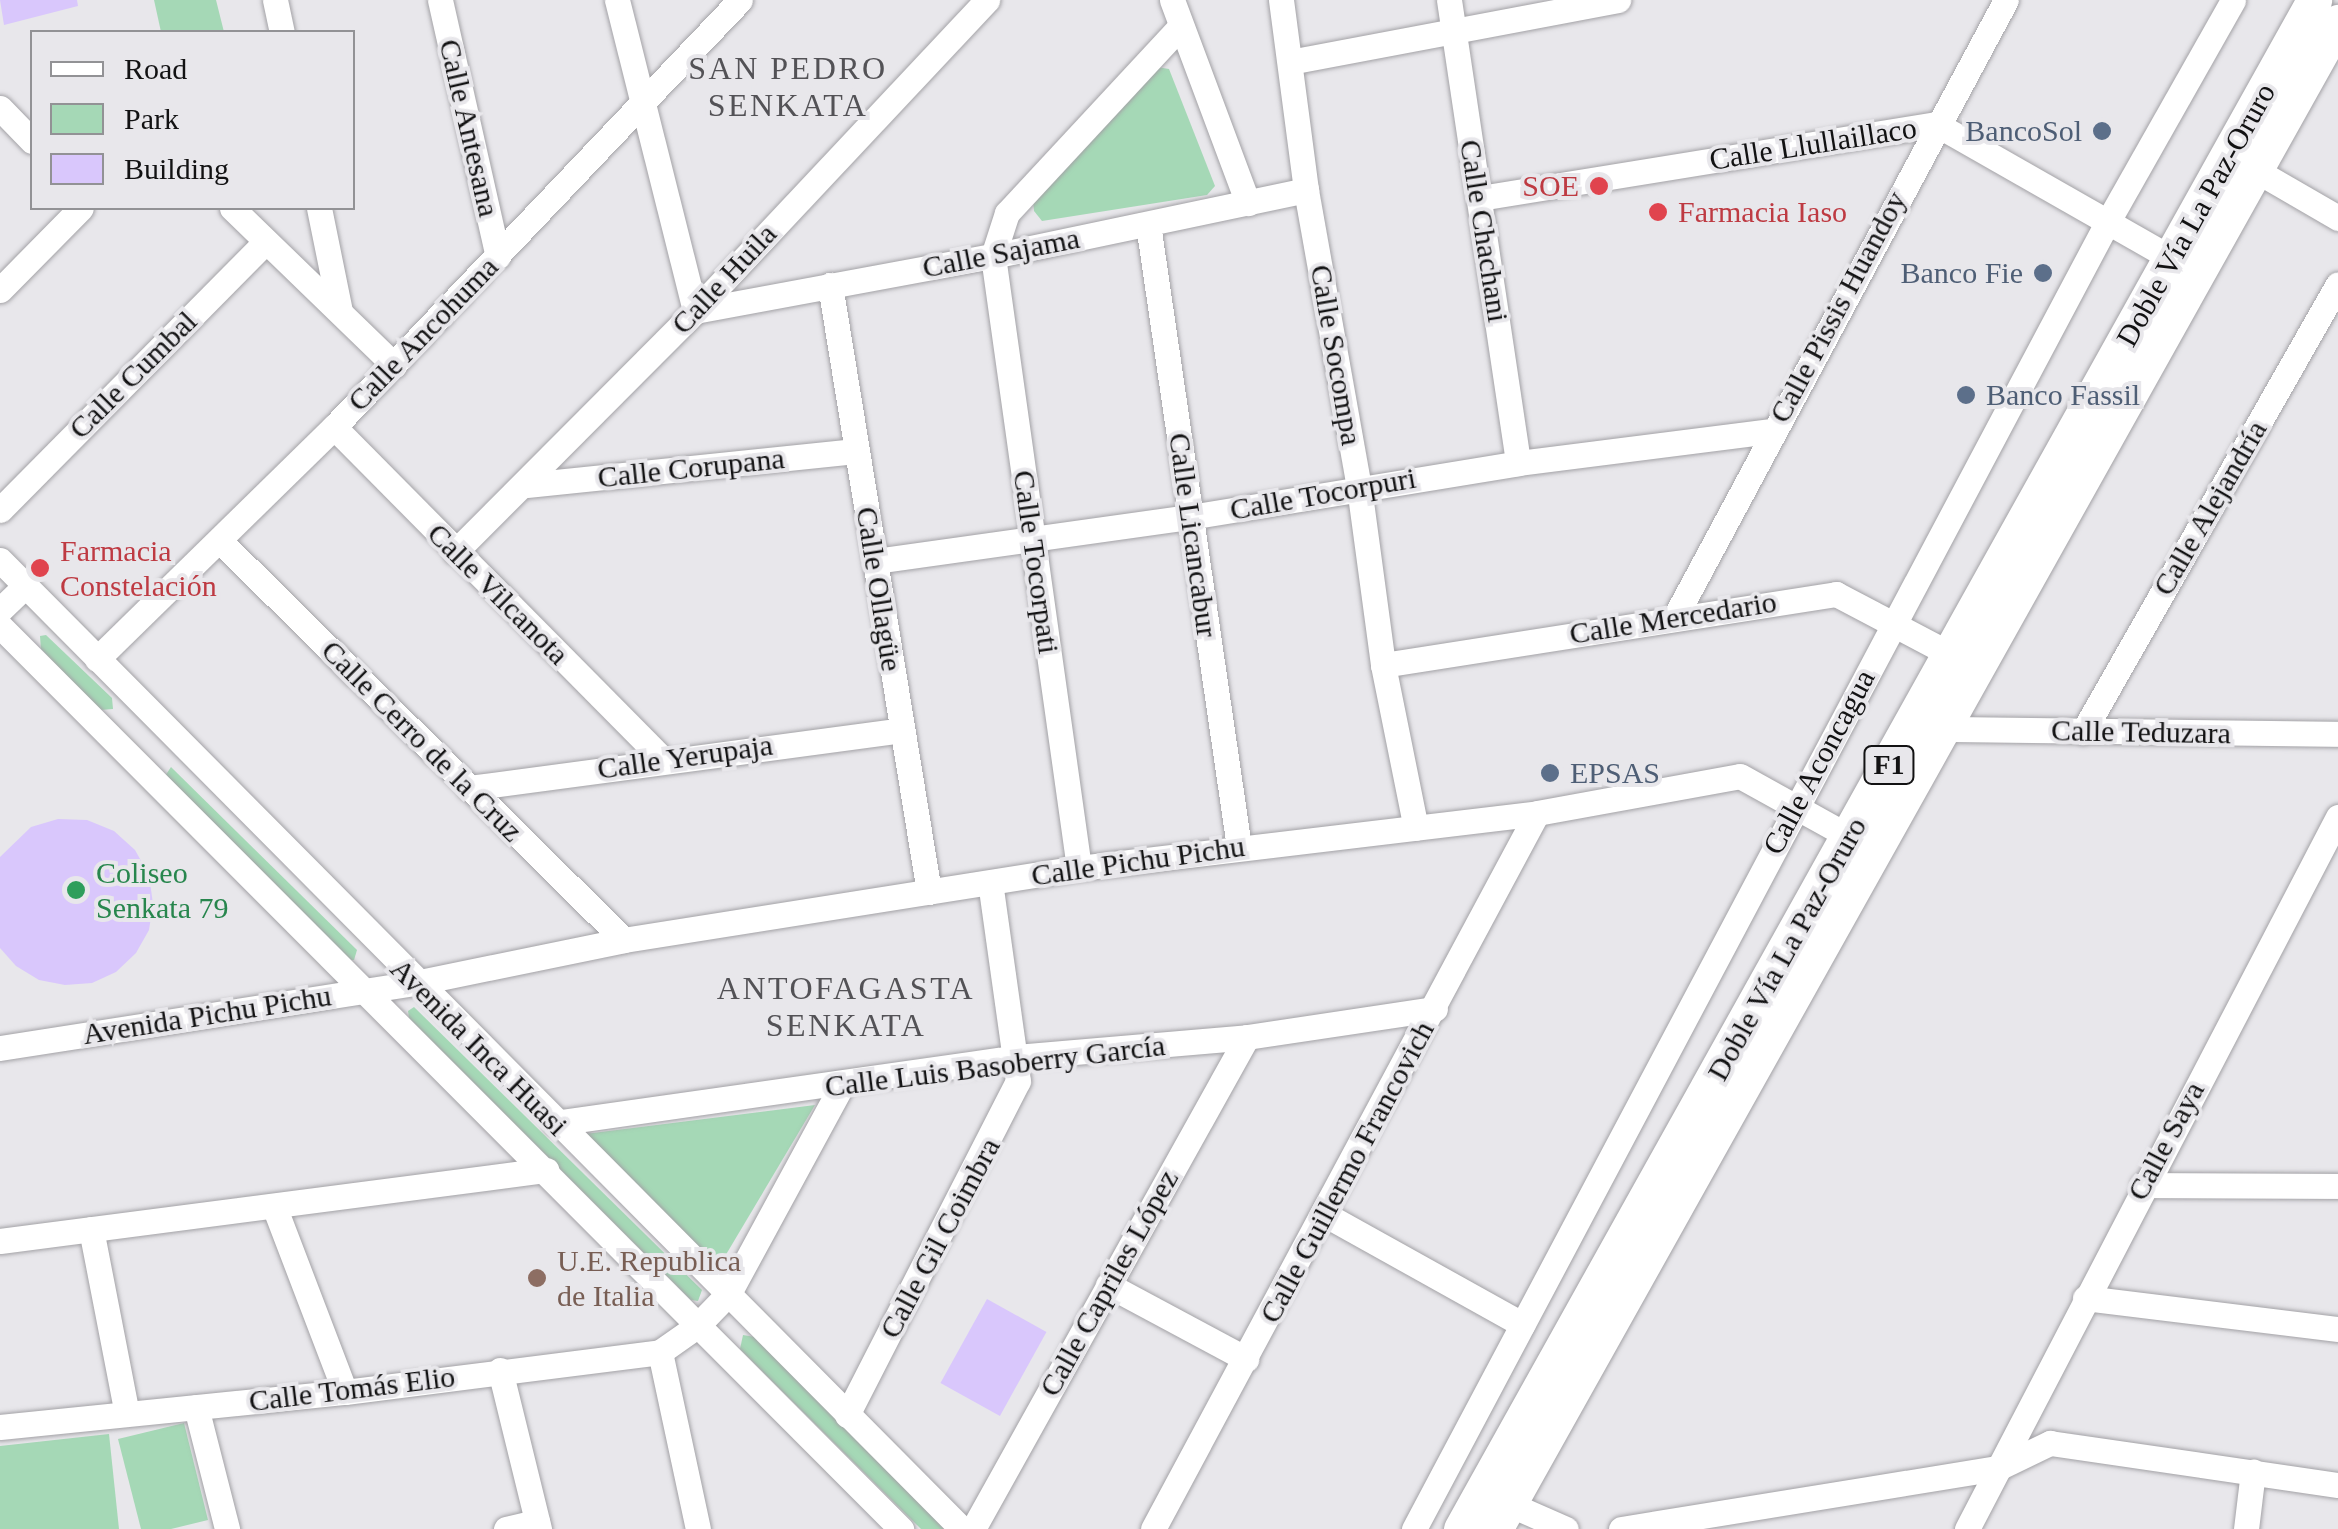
<!DOCTYPE html>
<html>
<head>
<meta charset="utf-8">
<style>
  body { margin:0 }
  #map { position:relative; width:2338px; height:1529px; overflow:hidden; background:#e8e7eb; font-family:"Times New Roman",serif }
  div>[style] { position:absolute }
  [style*='--x'] { left:calc(var(--x)*1px); top:calc(var(--y)*1px); width:calc(var(--w)*1px); rotate:calc(var(--a)*1deg) }
  .green>* { inset:0; background:#a5d8b6 }
  .building>* { inset:0; background:#d9c7fc; transform-origin:0 0 }
  .roads { filter:drop-shadow(0 0 2px #a3a2a6) drop-shadow(0 0 2px #a3a2a6) }
  .minor>* { height:25px; margin:-12.5px; padding:0 12.5px; transform-origin:12.5px; border-radius:12.5px; background:#fff }
  .highway>* { height:35px; margin:-17.5px; padding:0 17.5px; transform-origin:17.5px; border-radius:17.5px; background:#fff }
  .dots>* { width:28px; height:28px; translate:-50% -50%; box-sizing:border-box; border:5px solid #e8e7eb; border-radius:50% }
  span { translate:-50% -50%; white-space:nowrap; text-align:center; line-height:1.15; -webkit-text-stroke:8px #e8e7eb; paint-order:stroke }
  .shield-label span { padding:2px 8px; background:#e8e7eb; border:2px solid; border-radius:8px; -webkit-text-stroke-width:0 }
  .shield-label { font-size:28px; color:#121213; font-weight:700 }
  .street-label { font-size:30px; color:#121213 }
  .service-label { font-size:30px; color:#4e5e75 }
  .right { translate:-100% -50%; text-align:right }
  .left { translate:0 -50%; text-align:left }
  .health-label { font-size:30px; color:#be3a42 }
  .leisure-label { font-size:30px; color:#27864d }
  .education-label { font-size:30px; color:#785e54 }
  .neighbourhood-label { font-size:32px; color:#535256; letter-spacing:2.5px }
  .legend { position:absolute; left:30px; top:30px; width:325px; height:180px; box-sizing:border-box; background:#e8e7eb; border:2px solid #929295; margin:0; padding:12px 18px; list-style:none; font-size:30px; color:#121213 }
  .legend li { display:flex; align-items:center; gap:20px; height:50px }
  .legend b { width:50px; border:2px solid #929295 }
</style>
</head>
<body>
<div id="map">
  <div class="green">
    <div style="clip-path:polygon(154px 0,216px 0,224px 32px,161px 32px)"></div>
    <div style="clip-path:polygon(1157px 67px,1169px 69px,1215px 186px,1207px 195px,1042px 221px,1034px 211px,1033px 200px)"></div>
    <div style="clip-path:polygon(46px 635px,112px 698px,113px 709px,100px 710px,41px 649px,40px 636px)"></div>
    <div style="clip-path:polygon(171px 767px,357px 950px,354px 960px,346px 960px,165px 776px)"></div>
    <div style="clip-path:polygon(414px 1007px,702px 1290px,698px 1301px,691px 1300px,409px 1018px,408px 1011px)"></div>
    <div style="clip-path:polygon(815px 1105px,718px 1268px,585px 1134px)"></div>
    <div style="clip-path:polygon(743px 1335px,755px 1337px,945px 1529px,921px 1529px,740px 1349px)"></div>
    <div style="clip-path:polygon(184px 1423px,208px 1520px,171px 1529px,141px 1529px,118px 1439px)"></div>
    <div style="clip-path:polygon(109px 1434px,119px 1529px,0 1529px,0 1446px)"></div>
  </div>
  <div class="building">
    <div style="clip-path:polygon(0 0,77px 0,78px 6px,4px 25px)"></div>
    <div style="clip-path:polygon(58px 819px,87px 820px,114px 831px,135px 850px,149px 875px,153px 904px,149px 930px,136px 953px,116px 972px,92px 983px,65px 985px,39px 980px,16px 966px,0 948px,0 857px,31px 827px)"></div>
    <div style="left:987px;top:1299px;width:68px;height:96px;rotate:29deg"></div>
  </div>
  <div class="roads">
    <div class="minor">
      <div style="--x:275;--y:0;--w:33;--a:78"></div>
      <div style="--x:440;--y:0;--w:263;--a:77.3"></div>
      <div style="--x:617;--y:0;--w:321;--a:75.9"></div>
      <div style="--x:695;--y:311;--w:303;--a:-10.5"></div>
      <div style="--x:993;--y:256;--w:320;--a:-11.9"></div>
      <div style="--x:1172;--y:0;--w:217;--a:69.5"></div>
      <div style="--x:1281;--y:0;--w:192;--a:82.5"></div>
      <div style="--x:1306;--y:190;--w:302;--a:79.9"></div>
      <div style="--x:1359;--y:487;--w:180;--a:82.3"></div>
      <div style="--x:1383;--y:665;--w:166;--a:78.6"></div>
      <div style="--x:1449;--y:0;--w:468;--a:81.5"></div>
      <div style="--x:1290;--y:62;--w:334;--a:-10.7"></div>
      <div style="--x:0;--y:108;--w:46;--a:45.9"></div>
      <div style="--x:2257;--y:171;--w:94;--a:30.1"></div>
      <div style="--x:1480;--y:198;--w:462;--a:-9.2"></div>
      <div style="--x:1936;--y:124;--w:273;--a:29.7"></div>
      <div style="--x:232;--y:208;--w:226;--a:44.1"></div>
      <div style="--x:319;--y:208;--w:105;--a:78.5"></div>
      <div style="--x:1148;--y:224;--w:630;--a:81.69"></div>
      <div style="--x:830;--y:285;--w:615;--a:80.74"></div>
      <div style="--x:0;--y:290;--w:115;--a:-45.4"></div>
      <div style="--x:334;--y:427;--w:467;--a:45.3"></div>
      <div style="--x:527;--y:485;--w:330;--a:-5.9"></div>
      <div style="--x:0;--y:510;--w:378;--a:-45.3"></div>
      <div style="--x:221;--y:542;--w:566;--a:44.64"></div>
      <div style="--x:455;--y:552;--w:340;--a:-45.1"></div>
      <div style="--x:695;--y:311;--w:427;--a:-46.8"></div>
      <div style="--x:0;--y:560;--w:1365;--a:45.21"></div>
      <div style="--x:876;--y:561;--w:317;--a:-8"></div>
      <div style="--x:1190;--y:517;--w:332;--a:-9.3"></div>
      <div style="--x:1518;--y:463;--w:255;--a:-7.2"></div>
      <div style="--x:0;--y:610;--w:35;--a:-44"></div>
      <div style="--x:1675;--y:617;--w:700;--a:-61.79"></div>
      <div style="--x:0;--y:626;--w:1276;--a:45.06"></div>
      <div style="--x:97;--y:659;--w:332;--a:-44.4"></div>
      <div style="--x:334;--y:427;--w:589;--a:-46.44"></div>
      <div style="--x:1383;--y:665;--w:459;--a:-8.9"></div>
      <div style="--x:1836;--y:594;--w:129;--a:27.8"></div>
      <div style="--x:1944;--y:729;--w:394;--a:0.7"></div>
      <div style="--x:2083;--y:732;--w:515;--a:-60.35"></div>
      <div style="--x:469;--y:788;--w:437;--a:-7.6"></div>
      <div style="--x:1079;--y:868;--w:618;--a:-98"></div>
      <div style="--x:993;--y:256;--w:45;--a:-72"></div>
      <div style="--x:1007;--y:213;--w:255;--a:-47.1"></div>
      <div style="--x:0;--y:1048;--w:420;--a:-8.9"></div>
      <div style="--x:415;--y:983;--w:213;--a:-11.6"></div>
      <div style="--x:624;--y:940;--w:461;--a:-9"></div>
      <div style="--x:1079;--y:868;--w:461;--a:-6.8"></div>
      <div style="--x:1537;--y:813;--w:206;--a:-10.3"></div>
      <div style="--x:1740;--y:776;--w:126;--a:29"></div>
      <div style="--x:555;--y:1123;--w:466;--a:-8.1"></div>
      <div style="--x:1016;--y:1057;--w:232;--a:-4.9"></div>
      <div style="--x:1247;--y:1037;--w:190;--a:-8.5"></div>
      <div style="--x:2143;--y:1185;--w:195;--a:0.3"></div>
      <div style="--x:274;--y:1206;--w:199;--a:69.1"></div>
      <div style="--x:1324;--y:1214;--w:227;--a:29.1"></div>
      <div style="--x:91;--y:1229;--w:188;--a:79"></div>
      <div style="--x:0;--y:1241;--w:551;--a:-7.41"></div>
      <div style="--x:1108;--y:1285;--w:157;--a:28.2"></div>
      <div style="--x:2085;--y:1298;--w:255;--a:7"></div>
      <div style="--x:660;--y:1352;--w:181;--a:77.9"></div>
      <div style="--x:500;--y:1370;--w:164;--a:76.2"></div>
      <div style="--x:196;--y:1407;--w:126;--a:75.7"></div>
      <div style="--x:847;--y:1415;--w:375;--a:-62.9"></div>
      <div style="--x:1018;--y:1081;--w:200;--a:-98"></div>
      <div style="--x:0;--y:1427;--w:347;--a:-5.8"></div>
      <div style="--x:345;--y:1392;--w:318;--a:-7.2"></div>
      <div style="--x:660;--y:1352;--w:45;--a:-35.1"></div>
      <div style="--x:697;--y:1326;--w:46;--a:-45.9"></div>
      <div style="--x:729;--y:1293;--w:237;--a:-61.5"></div>
      <div style="--x:1509;--y:1504;--w:62;--a:23.7"></div>
      <div style="--x:506;--y:1529;--w:32;--a:-13"></div>
      <div style="--x:973;--y:1529;--w:563;--a:-60.89"></div>
      <div style="--x:1153;--y:1529;--w:812;--a:-61.79"></div>
      <div style="--x:1414;--y:1529;--w:1478;--a:-62.05"></div>
      <div style="--x:2107;--y:223;--w:256;--a:-60.5"></div>
      <div style="--x:1621;--y:1529;--w:382;--a:-9.2"></div>
      <div style="--x:1998;--y:1468;--w:58;--a:-25.7"></div>
      <div style="--x:2050;--y:1443;--w:291;--a:8.3"></div>
      <div style="--x:1967;--y:1529;--w:803;--a:-62.48"></div>
      <div style="--x:2246;--y:1529;--w:58;--a:-83.1"></div>
    </div>
    <div class="highway">
      <div style="--x:1461;--y:1529;--w:1751;--a:-60.84"></div>
      <div style="--x:1495;--y:1529;--w:1727;--a:-60.78"></div>
    </div>
  </div>
  <div class="dots">
    <div style="left:2102px;top:131px;background:#5c6f8a"></div>
    <div style="left:1599px;top:186px;background:#e0444e"></div>
    <div style="left:1658px;top:212px;background:#e0444e"></div>
    <div style="left:2043px;top:273px;background:#5c6f8a"></div>
    <div style="left:1966px;top:395px;background:#5c6f8a"></div>
    <div style="left:40px;top:568px;background:#e0444e"></div>
    <div style="left:1550px;top:773px;background:#5c6f8a"></div>
    <div style="left:76px;top:890px;background:#2e9e5b"></div>
    <div style="left:537px;top:1278px;background:#8d6e63"></div>
  </div>
  <div class="shield-label">
    <span style="left:1889px;top:765px">F1</span>
  </div>
  <div class="street-label">
    <span style="left:469px;top:128px;rotate:77deg">Calle Antesana</span>
    <span style="left:1813px;top:144px;rotate:-9deg">Calle Llullaillaco</span>
    <span style="left:2196px;top:215px;rotate:-61deg">Doble Vía La Paz-Oruro</span>
    <span style="left:1484px;top:231px;rotate:81deg">Calle Chachani</span>
    <span style="left:1001px;top:253px;rotate:-11deg">Calle Sajama</span>
    <span style="left:724px;top:279px;rotate:-47deg">Calle Huila</span>
    <span style="left:1838px;top:307px;rotate:-62deg">Calle Pissis Huandoy</span>
    <span style="left:423px;top:334px;rotate:-46deg">Calle Ancohuma</span>
    <span style="left:1336px;top:355px;rotate:80deg">Calle Socompa</span>
    <span style="left:133px;top:375px;rotate:-45deg">Calle Cumbal</span>
    <span style="left:691px;top:468px;rotate:-6deg">Calle Corupana</span>
    <span style="left:1323px;top:494px;rotate:-10deg">Calle Tocorpuri</span>
    <span style="left:2210px;top:508px;rotate:-60deg">Calle Alejandría</span>
    <span style="left:1193px;top:535px;rotate:82deg">Calle Licancabur</span>
    <span style="left:1036px;top:562px;rotate:82deg">Calle Tocorpati</span>
    <span style="left:879px;top:589px;rotate:81deg">Calle Ollagüe</span>
    <span style="left:498px;top:594px;rotate:45deg">Calle Vilcanota</span>
    <span style="left:1673px;top:618px;rotate:-9deg">Calle Mercedario</span>
    <span style="left:2141px;top:732px;rotate:1deg">Calle Teduzara</span>
    <span style="left:422px;top:741px;rotate:45deg">Calle Cerro de la Cruz</span>
    <span style="left:685px;top:757px;rotate:-8deg">Calle Yerupaja</span>
    <span style="left:1819px;top:762px;rotate:-62deg">Calle Aconcagua</span>
    <span style="left:1138px;top:861px;rotate:-8deg">Calle Pichu Pichu</span>
    <span style="left:1787px;top:949px;rotate:-61deg">Doble Vía La Paz-Oruro</span>
    <span style="left:207px;top:1015px;rotate:-9deg">Avenida Pichu Pichu</span>
    <span style="left:479px;top:1047px;rotate:45deg">Avenida Inca Huasi</span>
    <span style="left:995px;top:1066px;rotate:-7deg">Calle Luis Basoberry García</span>
    <span style="left:2166px;top:1141px;rotate:-62deg">Calle Saya</span>
    <span style="left:1347px;top:1172px;rotate:-62deg">Calle Guillermo Francovich</span>
    <span style="left:940px;top:1238px;rotate:-62deg">Calle Gil Coimbra</span>
    <span style="left:1109px;top:1283px;rotate:-61deg">Calle Capriles López</span>
    <span style="left:352px;top:1389px;rotate:-7deg">Calle Tomás Elio</span>
  </div>
  <div class="service-label">
    <span class="right" style="left:2082px;top:131px">BancoSol</span>
    <span class="right" style="left:2023px;top:273px">Banco Fie</span>
    <span class="left" style="left:1986px;top:395px">Banco Fassil</span>
    <span class="left" style="left:1570px;top:773px">EPSAS</span>
  </div>
  <div class="health-label">
    <span class="right" style="left:1579px;top:186px">SOE</span>
    <span class="left" style="left:1678px;top:212px">Farmacia Iaso</span>
    <span class="left" style="left:60px;top:568px">Farmacia<br>Constelación</span>
  </div>
  <div class="leisure-label">
    <span class="left" style="left:96px;top:890px">Coliseo<br>Senkata 79</span>
  </div>
  <div class="education-label">
    <span class="left" style="left:557px;top:1278px">U.E. Republica<br>de Italia</span>
  </div>
  <div class="neighbourhood-label">
    <span style="left:788px;top:87px">SAN PEDRO<br>SENKATA</span>
    <span style="left:846px;top:1007px">ANTOFAGASTA<br>SENKATA</span>
  </div>
  <ul class="legend">
  <li><b style="height:12px;background:#fff"></b>Road</li>
  <li><b style="height:28px;background:#a5d8b6"></b>Park</li>
  <li><b style="height:28px;background:#d9c7fc"></b>Building</li>
  </ul>
</div>
</body>
</html>
